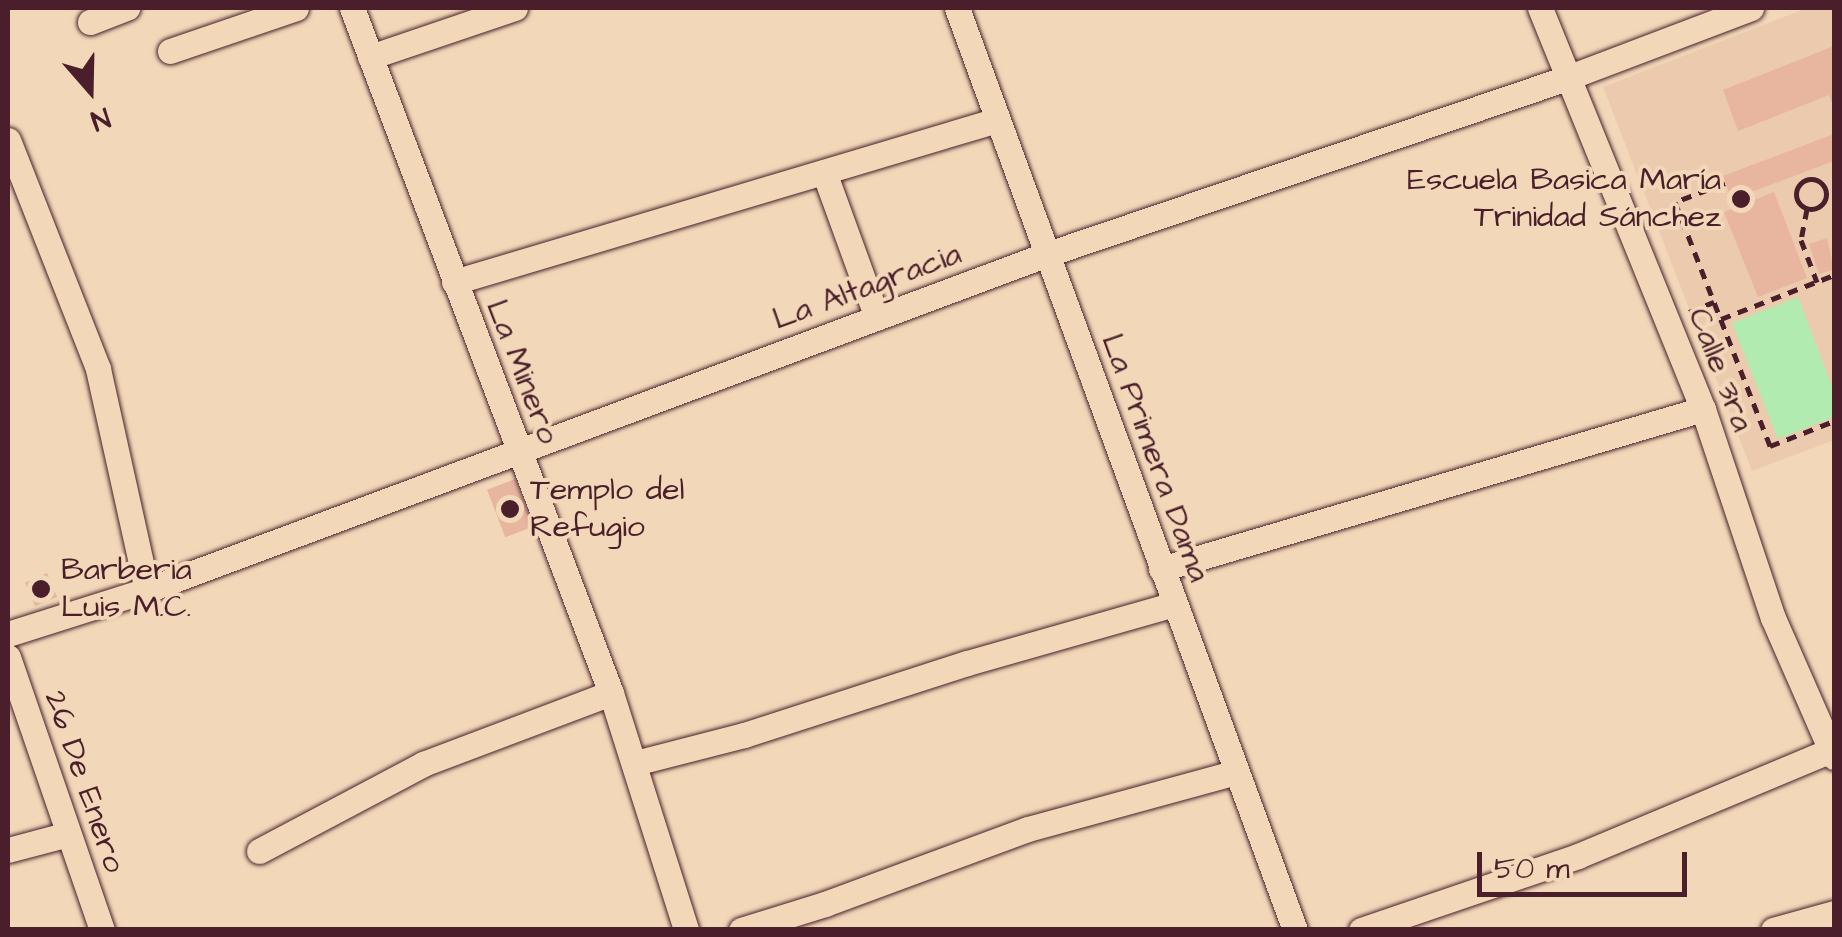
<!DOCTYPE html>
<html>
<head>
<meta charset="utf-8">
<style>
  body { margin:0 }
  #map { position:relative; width:1842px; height:937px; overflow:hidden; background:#f2d8b9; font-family:"Architects Daughter",sans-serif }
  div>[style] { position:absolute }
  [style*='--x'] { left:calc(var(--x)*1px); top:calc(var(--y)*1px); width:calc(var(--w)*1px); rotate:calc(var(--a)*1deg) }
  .built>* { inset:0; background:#eccaae }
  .green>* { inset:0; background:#b1ebb0 }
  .building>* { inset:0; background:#e8b59f; transform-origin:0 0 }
  .path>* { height:5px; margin-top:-2.5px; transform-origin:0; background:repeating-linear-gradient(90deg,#4a1f2b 0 10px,transparent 0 18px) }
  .path>.ring { margin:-2.5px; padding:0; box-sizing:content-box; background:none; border:5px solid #4a1f2b; border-radius:50% }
  .roads { filter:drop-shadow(0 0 2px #4a1f2b) drop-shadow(0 0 2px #4a1f2b) }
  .street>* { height:25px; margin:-12.5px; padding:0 12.5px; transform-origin:12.5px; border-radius:12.5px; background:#f2d8b9 }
  .dots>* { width:28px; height:28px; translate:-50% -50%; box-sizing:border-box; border:5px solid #f2d8b9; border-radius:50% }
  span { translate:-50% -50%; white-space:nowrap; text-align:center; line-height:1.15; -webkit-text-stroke:8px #f2d8b9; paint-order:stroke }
  .poi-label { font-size:32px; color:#4a1f2b }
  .right { translate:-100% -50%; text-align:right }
  .left { translate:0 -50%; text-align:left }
  .street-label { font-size:32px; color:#4a1f2b }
  .frame { position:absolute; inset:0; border:10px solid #4a1f2b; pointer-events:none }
  .north { position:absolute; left:40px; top:40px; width:100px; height:100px; -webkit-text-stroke:8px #f2d8b9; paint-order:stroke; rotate:160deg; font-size:28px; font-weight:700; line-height:40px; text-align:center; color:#4a1f2b }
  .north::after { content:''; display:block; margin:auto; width:35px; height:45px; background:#4a1f2b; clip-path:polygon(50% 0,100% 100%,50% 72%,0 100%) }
  .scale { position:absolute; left:1477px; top:852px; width:210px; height:45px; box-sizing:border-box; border:5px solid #4a1f2b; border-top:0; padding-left:12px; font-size:30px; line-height:35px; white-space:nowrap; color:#4a1f2b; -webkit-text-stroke:8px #f2d8b9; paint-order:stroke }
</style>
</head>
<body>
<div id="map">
  <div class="built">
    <div style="clip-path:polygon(1807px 8px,1834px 8px,1834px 440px,1752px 471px,1603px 87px)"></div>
  </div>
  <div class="green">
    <div style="clip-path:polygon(1798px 297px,1834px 392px,1834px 417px,1778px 439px,1732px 323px)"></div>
  </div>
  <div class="building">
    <div style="clip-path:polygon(1834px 46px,1834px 109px,1829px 95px,1738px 131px,1723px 90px)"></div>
    <div style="clip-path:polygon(1834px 134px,1834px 161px,1751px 192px,1754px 200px,1774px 192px,1807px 278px,1758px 297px,1724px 212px,1735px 208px,1723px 176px)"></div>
    <div style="clip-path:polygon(1827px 238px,1834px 269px,1819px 274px,1809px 244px)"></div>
    <div style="left:515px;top:479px;width:51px;height:30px;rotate:69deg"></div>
    <div style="left:47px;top:573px;width:26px;height:24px;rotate:67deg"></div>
  </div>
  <div class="path">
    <div class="ring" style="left:1796px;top:179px;width:25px;height:25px"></div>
    <div style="--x:1725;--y:183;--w:53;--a:159.2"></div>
    <div style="--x:1675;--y:202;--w:262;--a:68.7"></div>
    <div style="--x:1770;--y:446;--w:69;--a:-21.3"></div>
    <div style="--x:1807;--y:209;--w:32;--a:101"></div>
    <div style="--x:1801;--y:240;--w:45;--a:69.1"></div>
    <div style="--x:1689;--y:312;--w:27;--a:-22"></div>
    <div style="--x:1721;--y:319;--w:121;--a:-21.3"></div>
  </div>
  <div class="roads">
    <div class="street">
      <div style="--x:352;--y:8;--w:732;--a:69.29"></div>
      <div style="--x:611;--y:693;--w:249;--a:72.4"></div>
      <div style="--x:957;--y:8;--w:982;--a:69.87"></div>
      <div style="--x:1540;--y:8;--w:433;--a:67.9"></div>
      <div style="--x:1703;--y:409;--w:220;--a:71.5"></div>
      <div style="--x:1773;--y:618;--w:152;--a:66.3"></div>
      <div style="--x:90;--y:22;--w:40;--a:-21"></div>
      <div style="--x:170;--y:51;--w:133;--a:-18.8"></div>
      <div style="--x:370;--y:57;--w:153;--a:-18.7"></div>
      <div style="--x:8;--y:140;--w:246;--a:68.5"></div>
      <div style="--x:98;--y:369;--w:226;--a:77.5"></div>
      <div style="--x:824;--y:172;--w:155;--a:70"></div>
      <div style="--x:454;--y:282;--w:567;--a:-16.61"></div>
      <div style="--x:1161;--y:569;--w:565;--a:-16.45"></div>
      <div style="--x:8;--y:634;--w:146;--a:-17.6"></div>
      <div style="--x:147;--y:590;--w:958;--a:-20.46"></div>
      <div style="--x:1045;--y:255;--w:551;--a:-18.73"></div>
      <div style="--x:1567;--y:78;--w:197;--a:-20.8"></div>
      <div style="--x:8;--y:657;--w:289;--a:71"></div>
      <div style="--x:635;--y:763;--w:113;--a:-14.4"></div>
      <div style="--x:744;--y:735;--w:234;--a:-17.9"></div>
      <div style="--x:967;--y:663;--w:215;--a:-15.9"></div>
      <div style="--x:8;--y:850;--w:62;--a:-14.9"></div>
      <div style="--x:259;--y:851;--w:186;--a:-27.9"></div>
      <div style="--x:423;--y:764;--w:201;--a:-20.7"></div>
      <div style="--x:741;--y:930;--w:88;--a:-17.2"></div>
      <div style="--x:825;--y:904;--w:216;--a:-20.3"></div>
      <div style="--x:1028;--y:829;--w:216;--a:-15.3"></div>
      <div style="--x:1361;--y:930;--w:229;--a:-18.8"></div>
      <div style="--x:1578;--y:856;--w:275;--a:-22.7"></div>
      <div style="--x:1773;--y:930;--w:63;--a:-15.6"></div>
    </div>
  </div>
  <div class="dots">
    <div style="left:1741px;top:199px;background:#4a1f2b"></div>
    <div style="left:510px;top:509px;background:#4a1f2b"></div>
    <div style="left:41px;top:589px;background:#4a1f2b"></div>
  </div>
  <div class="poi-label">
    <span class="right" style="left:1721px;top:199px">Escuela Basica María<br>Trinidad Sánchez</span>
    <span class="left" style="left:530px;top:509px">Templo del<br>Refugio</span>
    <span class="left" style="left:61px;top:589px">Barberia<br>Luis M.C.</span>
  </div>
  <div class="street-label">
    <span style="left:867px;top:287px;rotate:-20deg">La Altagracia</span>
    <span style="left:1720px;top:370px;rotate:69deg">Calle 3ra</span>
    <span style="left:522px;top:372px;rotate:69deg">La Minero</span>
    <span style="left:1155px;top:458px;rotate:70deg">La Primera Dama</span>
    <span style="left:84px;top:782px;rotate:71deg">26 De Enero</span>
  </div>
  <div class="frame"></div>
  <div class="north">N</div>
  <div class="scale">50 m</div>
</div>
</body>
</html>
